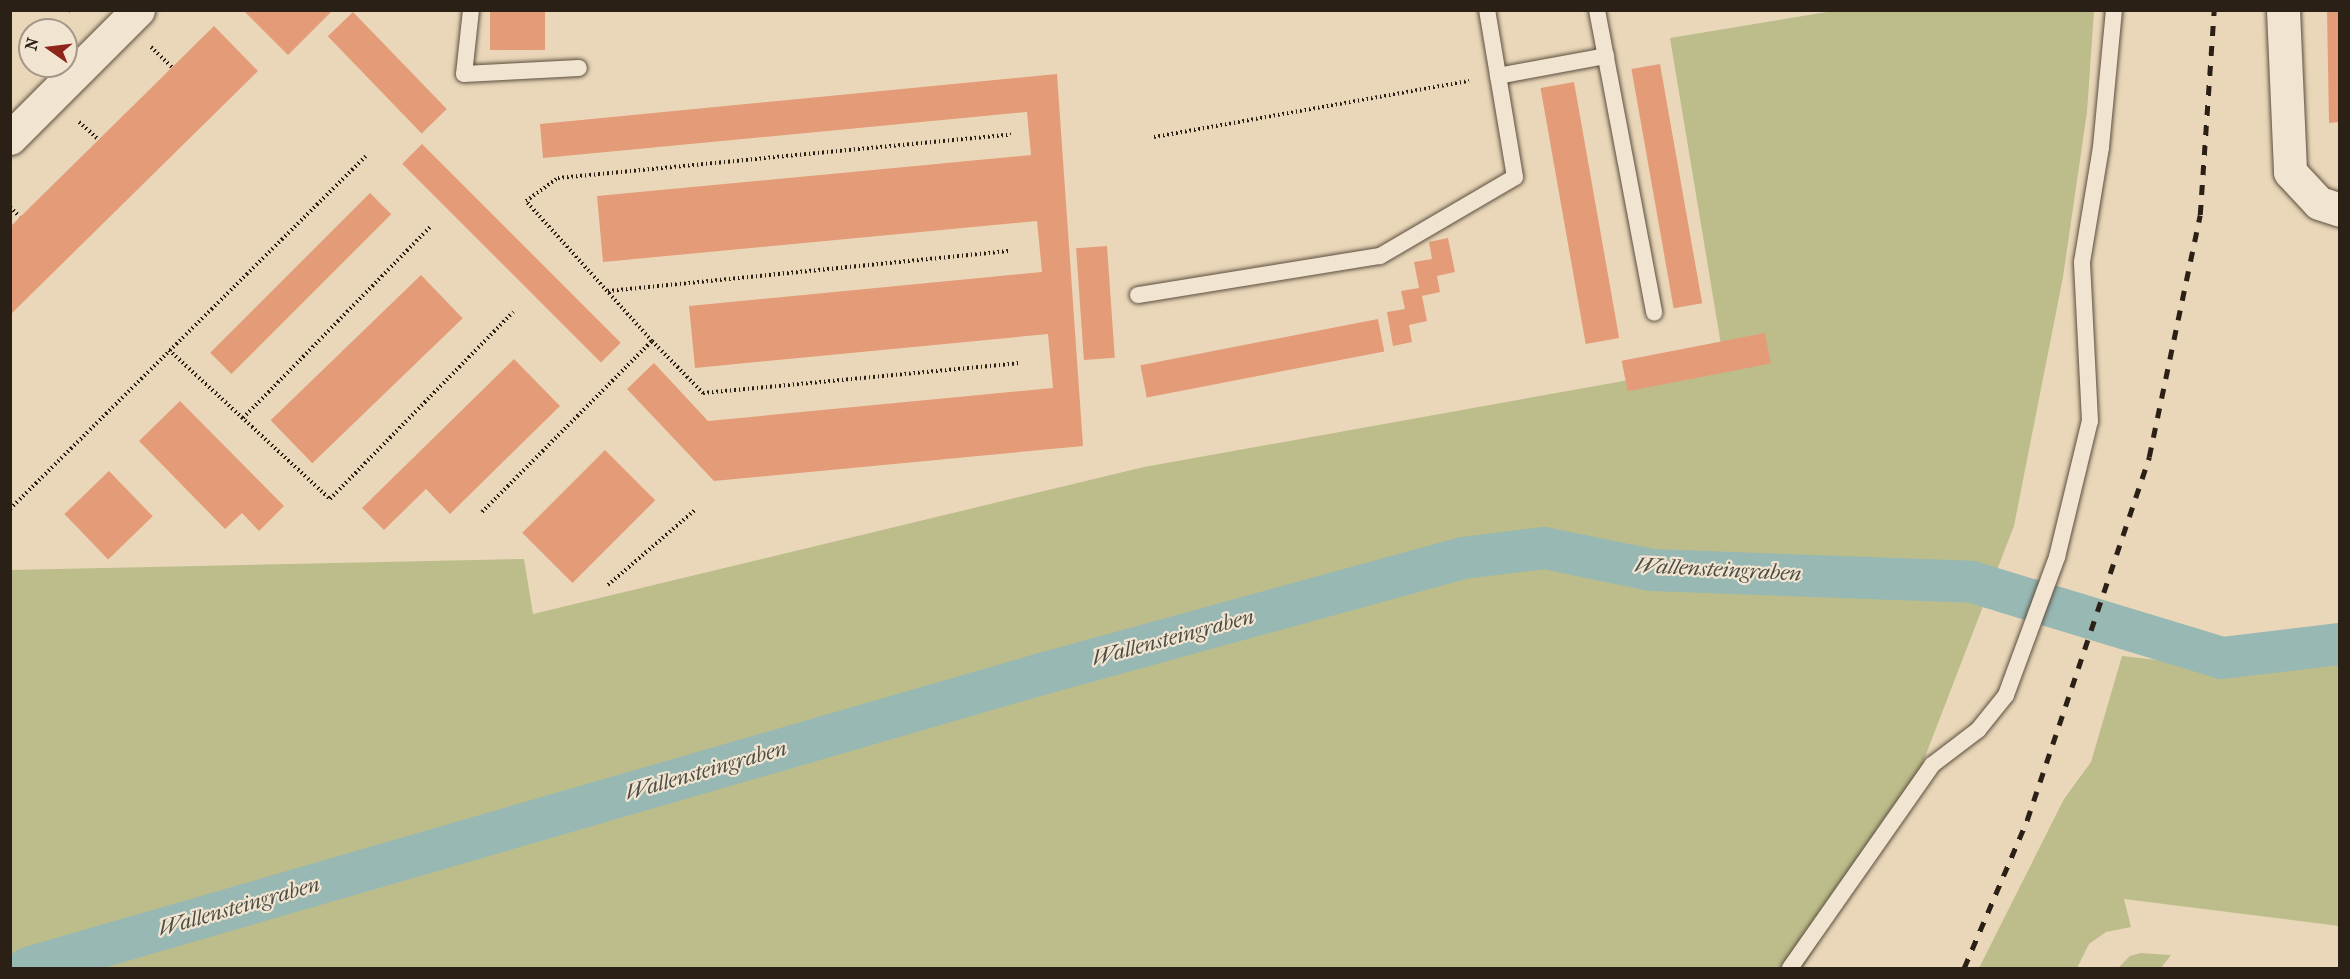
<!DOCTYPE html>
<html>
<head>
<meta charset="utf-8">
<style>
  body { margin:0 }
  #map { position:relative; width:2350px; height:979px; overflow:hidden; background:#ead7b9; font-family:"IM FELL French Canon",serif }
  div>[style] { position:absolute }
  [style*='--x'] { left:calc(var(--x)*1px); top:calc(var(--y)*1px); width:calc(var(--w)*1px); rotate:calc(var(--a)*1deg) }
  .green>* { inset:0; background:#bcbd8b }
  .canal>* { height:42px; margin:-21px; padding:0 21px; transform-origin:21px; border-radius:21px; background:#98b8b4 }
  .building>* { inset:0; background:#e49c78; transform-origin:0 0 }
  .path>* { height:4px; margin-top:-2px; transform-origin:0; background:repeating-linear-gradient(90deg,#2b2015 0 1.5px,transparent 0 4.5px) }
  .roads { filter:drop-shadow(0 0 2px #5b4e3e) drop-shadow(0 0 2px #5b4e3e) }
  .lane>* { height:16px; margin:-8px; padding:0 8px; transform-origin:8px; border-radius:8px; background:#f1e5d2 }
  .street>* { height:33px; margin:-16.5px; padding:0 16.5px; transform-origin:16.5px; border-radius:16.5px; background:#f1e5d2 }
  .rail>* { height:4.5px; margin-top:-2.25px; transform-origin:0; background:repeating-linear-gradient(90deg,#2b2015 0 10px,transparent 0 20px) }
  span { translate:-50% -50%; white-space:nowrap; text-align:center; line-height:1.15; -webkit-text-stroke:4.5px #f1e5d2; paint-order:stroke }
  .water-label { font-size:22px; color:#4c4e45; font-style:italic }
  .frame { position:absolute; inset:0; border:12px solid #2b2015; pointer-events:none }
  .north { position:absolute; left:18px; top:18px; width:60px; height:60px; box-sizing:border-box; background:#f1e5d2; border:2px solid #a29686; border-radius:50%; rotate:284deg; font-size:16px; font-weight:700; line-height:24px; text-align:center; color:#2b2015 }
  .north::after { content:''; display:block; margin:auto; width:21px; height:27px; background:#8f2418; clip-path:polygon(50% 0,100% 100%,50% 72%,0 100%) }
</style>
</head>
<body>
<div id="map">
  <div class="green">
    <div style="clip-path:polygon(1833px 11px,2094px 11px,2087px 112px,2063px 277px,2014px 526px,1916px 780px,1803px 968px,11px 968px,10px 570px,524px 559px,533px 614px,1144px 467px,1724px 363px,1670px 38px)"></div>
    <div style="clip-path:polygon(2122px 656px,2237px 669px,2339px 659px,2339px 926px,2124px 899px,2131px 927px,2106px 932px,2089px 944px,2077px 968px,1979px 968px,2064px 799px,2091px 762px)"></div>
    <div style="clip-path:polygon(2141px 953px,2154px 954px,2171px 955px,2161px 968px,2118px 968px,2130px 956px)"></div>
  </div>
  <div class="canal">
    <div style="--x:28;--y:968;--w:1052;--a:-16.18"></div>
    <div style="--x:1038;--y:675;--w:441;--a:-15.4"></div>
    <div style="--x:1463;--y:558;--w:82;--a:-7"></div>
    <div style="--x:1544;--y:548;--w:109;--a:11.6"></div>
    <div style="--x:1651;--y:570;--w:321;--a:2.1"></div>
    <div style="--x:1972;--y:582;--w:261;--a:16.9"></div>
    <div style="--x:2222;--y:658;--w:119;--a:-6.8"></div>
  </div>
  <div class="building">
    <div style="clip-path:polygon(243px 10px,333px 10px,288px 55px)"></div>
    <div style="left:490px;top:10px;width:55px;height:40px"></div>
    <div style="clip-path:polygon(2327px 10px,2340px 10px,2340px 122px,2329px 123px)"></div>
    <div style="left:353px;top:12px;width:135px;height:35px;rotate:46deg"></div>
    <div style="clip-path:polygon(214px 26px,258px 71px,10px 315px,10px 227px)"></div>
    <div style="left:1660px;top:64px;width:243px;height:29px;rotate:80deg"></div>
    <div style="clip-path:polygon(1057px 74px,1083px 446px,714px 481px,627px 389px,654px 363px,708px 421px,1053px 388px,1048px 334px,695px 368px,689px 306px,1042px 272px,1037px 221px,603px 262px,597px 196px,1031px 155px,1027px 112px,543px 158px,540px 124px)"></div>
    <div style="left:1574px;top:82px;width:260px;height:34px;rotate:80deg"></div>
    <div style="left:422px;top:144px;width:281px;height:28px;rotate:45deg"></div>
    <div style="left:370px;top:193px;width:30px;height:226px;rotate:45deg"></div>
    <div style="clip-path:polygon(1448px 238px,1455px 272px,1437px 276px,1440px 292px,1422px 296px,1427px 321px,1409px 325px,1412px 342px,1393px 346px,1387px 312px,1405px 309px,1401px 291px,1419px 288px,1414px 262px,1432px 259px,1429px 242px)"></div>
    <div style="left:1107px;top:246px;width:112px;height:31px;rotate:86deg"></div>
    <div style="left:421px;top:275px;width:60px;height:209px;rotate:46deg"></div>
    <div style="left:1378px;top:319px;width:33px;height:242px;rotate:79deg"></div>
    <div style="left:1765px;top:333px;width:31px;height:146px;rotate:79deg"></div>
    <div style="clip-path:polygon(514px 359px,560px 406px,450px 514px,426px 489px,384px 530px,362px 508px)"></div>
    <div style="clip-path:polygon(180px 401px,284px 506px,259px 531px,242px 513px,225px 529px,139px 441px)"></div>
    <div style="left:605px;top:450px;width:71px;height:117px;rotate:45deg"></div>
    <div style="left:109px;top:471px;width:63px;height:62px;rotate:46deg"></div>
  </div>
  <div class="path">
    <div style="--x:70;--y:10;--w:4;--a:45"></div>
    <div style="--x:151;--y:47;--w:29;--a:44"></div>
    <div style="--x:79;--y:122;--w:27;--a:42"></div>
    <div style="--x:1154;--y:137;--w:320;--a:-10.1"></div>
    <div style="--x:10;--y:207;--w:14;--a:45"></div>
    <div style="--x:608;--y:291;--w:402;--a:-5.7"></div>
    <div style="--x:652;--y:341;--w:73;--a:45.6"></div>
    <div style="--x:703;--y:393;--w:318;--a:-5.4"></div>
    <div style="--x:169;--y:350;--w:219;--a:42.8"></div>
    <div style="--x:330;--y:499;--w:262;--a:-45.6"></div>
    <div style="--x:243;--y:418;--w:269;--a:-45.6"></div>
    <div style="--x:10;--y:509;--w:501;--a:-44.76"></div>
    <div style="--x:482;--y:512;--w:241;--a:-45.2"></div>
    <div style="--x:652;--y:341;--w:188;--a:-132"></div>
    <div style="--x:526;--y:201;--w:39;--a:-36"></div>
    <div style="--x:558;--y:178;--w:455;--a:-5.5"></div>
    <div style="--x:608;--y:585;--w:116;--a:-40.8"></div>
  </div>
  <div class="roads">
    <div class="lane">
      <div style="--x:471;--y:10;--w:64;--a:96.2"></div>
      <div style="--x:464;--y:74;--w:115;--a:-3"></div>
      <div style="--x:1597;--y:10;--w:308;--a:79.3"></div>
      <div style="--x:1498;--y:76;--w:110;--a:-10.5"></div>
      <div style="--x:1138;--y:295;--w:245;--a:-9.2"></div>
      <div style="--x:1380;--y:256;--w:156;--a:-30.3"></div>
      <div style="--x:1515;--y:177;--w:169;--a:-99.5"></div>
      <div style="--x:1790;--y:968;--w:248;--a:-55"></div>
      <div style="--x:1932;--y:765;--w:58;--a:-37.3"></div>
      <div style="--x:1978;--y:730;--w:45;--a:-51.3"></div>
      <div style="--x:2006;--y:695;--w:147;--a:-69.7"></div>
      <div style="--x:2057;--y:557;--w:140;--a:-76.4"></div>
      <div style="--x:2090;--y:421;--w:159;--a:-92.9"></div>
      <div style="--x:2082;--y:262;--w:117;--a:-80.6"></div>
      <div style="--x:2101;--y:147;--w:138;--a:-84.6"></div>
    </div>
    <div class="street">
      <div style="--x:2283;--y:10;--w:162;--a:87.5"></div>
      <div style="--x:2290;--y:172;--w:42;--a:46.9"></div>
      <div style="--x:2319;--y:203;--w:22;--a:18"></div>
      <div style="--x:10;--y:138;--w:181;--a:-45"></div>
    </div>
  </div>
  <div class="rail">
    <div style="--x:1964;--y:968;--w:161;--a:-66.9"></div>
    <div style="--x:2027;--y:820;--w:383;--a:-71.4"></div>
    <div style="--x:2149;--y:457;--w:247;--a:-78.1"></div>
    <div style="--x:2200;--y:215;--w:205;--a:-86.1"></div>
  </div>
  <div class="water-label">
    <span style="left:1718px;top:570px;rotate:3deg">Wallensteingraben</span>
    <span style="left:1173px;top:638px;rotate:-15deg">Wallensteingraben</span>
    <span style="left:706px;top:771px;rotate:-16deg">Wallensteingraben</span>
    <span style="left:239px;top:907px;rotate:-16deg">Wallensteingraben</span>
  </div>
  <div class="frame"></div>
  <div class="north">N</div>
</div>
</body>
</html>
